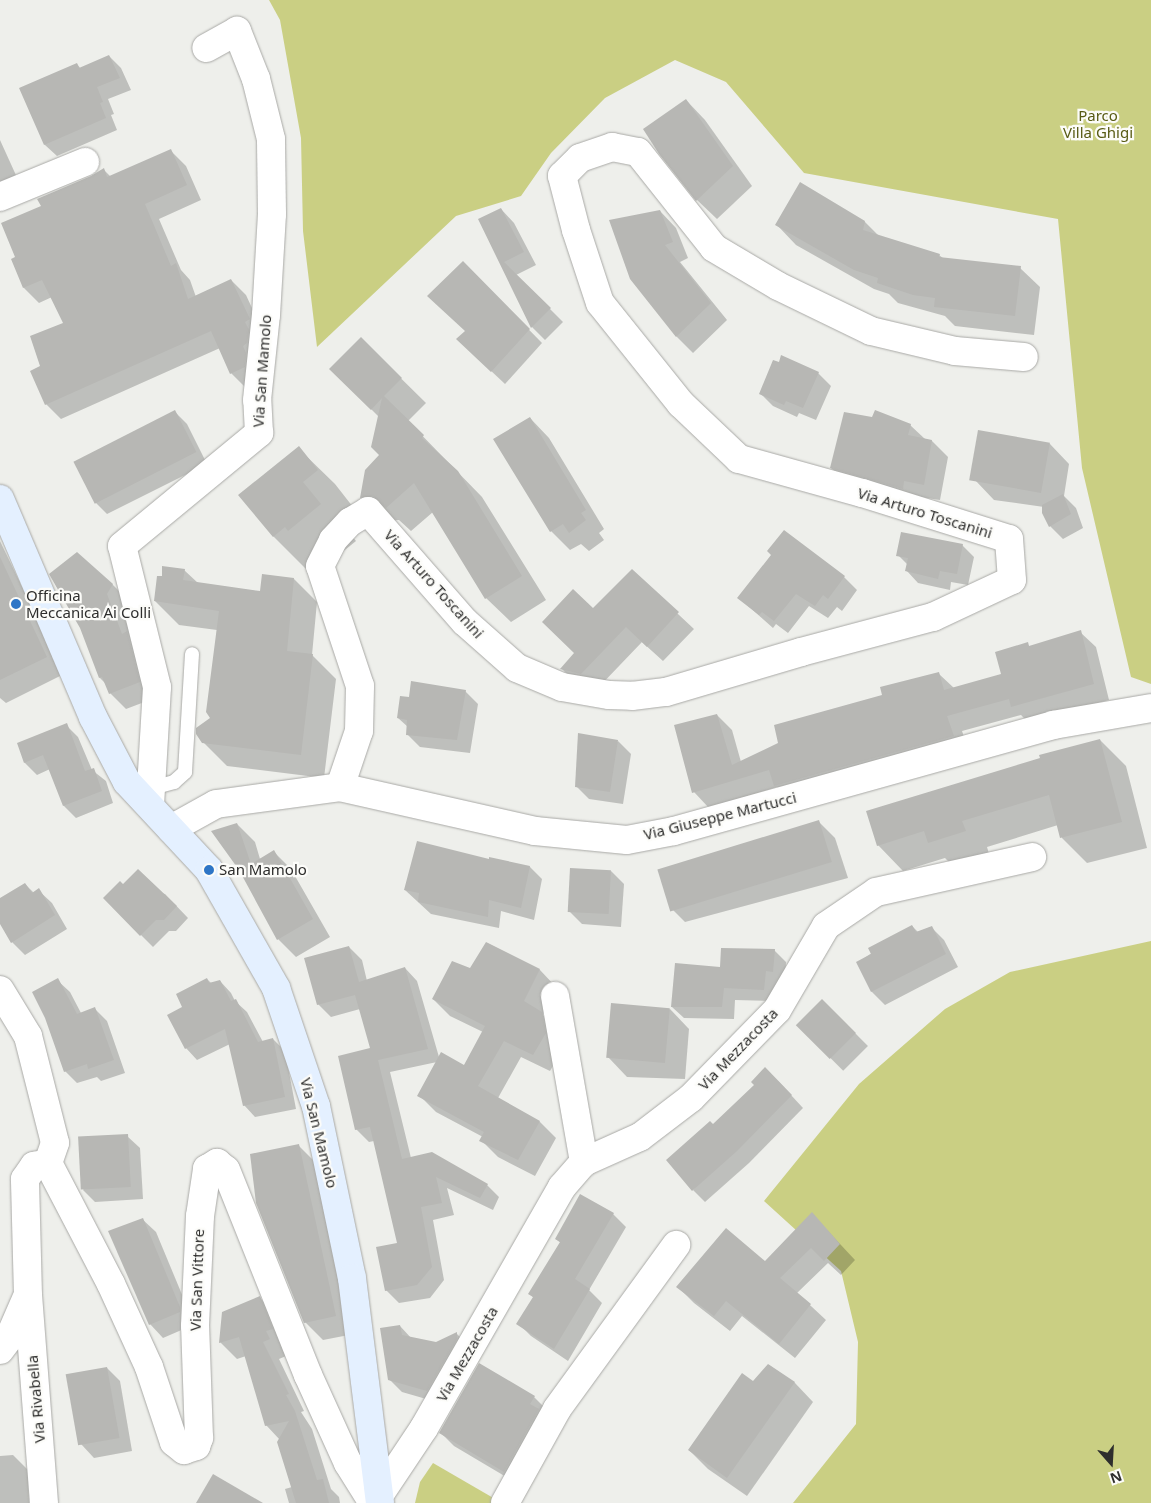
<!DOCTYPE html>
<html>
<head>
<meta charset="utf-8">
<style>
  body { margin:0 }
  #map { position:relative; width:1151px; height:1503px; overflow:hidden; background:#eeefeb; font-family:"Noto Sans",sans-serif }
  div>[style] { position:absolute }
  [style*='--x'] { left:calc(var(--x)*1px); top:calc(var(--y)*1px); width:calc(var(--w)*1px); rotate:calc(var(--a)*1deg) }
  .green>* { inset:0; background:#cacf83 }
  .shadow>* { inset:0; background:#0003; transform-origin:0 0 }
  .building>* { inset:0; background:#b7b7b4; transform-origin:0 0 }
  .roads { filter:drop-shadow(0 0 1px #a9a9a6) drop-shadow(0 0 1px #a9a9a6) }
  .service>* { height:14px; margin:-7px; padding:0 7px; transform-origin:7px; border-radius:7px; background:#fff }
  .minor>* { height:28px; margin:-14px; padding:0 14px; transform-origin:14px; border-radius:14px; background:#fff }
  .secondary>* { height:28px; margin:-14px; padding:0 14px; transform-origin:14px; border-radius:14px; background:#e4f0ff }
  .dots>* { width:14px; height:14px; translate:-50% -50%; box-sizing:border-box; border:2px solid #fcfcf9; border-radius:50% }
  span { translate:-50% -50%; white-space:nowrap; text-align:center; line-height:1.15; -webkit-text-stroke:4.5px #fcfcf9; paint-order:stroke }
  .park-label { font-size:15px; color:#585b14 }
  .street-label { font-size:15px; color:#2e2e2d }
  .poi-label { font-size:15px; color:#2e2e2d }
  .left { translate:0 -50%; text-align:left }
  .north { position:absolute; left:1086px; top:1438px; width:50px; height:50px; -webkit-text-stroke:4px #fcfcf9; paint-order:stroke; rotate:161deg; font-size:14px; font-weight:700; line-height:20px; text-align:center; color:#2e2e2d }
  .north::after { content:''; display:block; margin:auto; width:18px; height:22px; background:#2e2e2d; clip-path:polygon(50% 0,100% 100%,50% 72%,0 100%) }
</style>
</head>
<body>
<div id="map">
  <div class="green">
    <div style="clip-path:polygon(269px 0,1151px 0,1151px 684px,1131px 677px,1082px 468px,1058px 219px,804px 173px,726px 82px,675px 60px,605px 98px,551px 153px,521px 196px,456px 216px,317px 347px,303px 231px,301px 138px,280px 20px)"></div>
    <div style="clip-path:polygon(1151px 941px,1151px 1503px,793px 1503px,856px 1424px,858px 1342px,841px 1271px,764px 1201px,859px 1084px,945px 1009px,1010px 972px)"></div>
    <div style="clip-path:polygon(433px 1463px,502px 1503px,415px 1503px,420px 1482px)"></div>
  </div>
  <div class="shadow">
    <div style="clip-path:polygon(109px 56px,121px 68px,131px 90px,108px 99px,114px 114px,111px 115px,117px 130px,57px 156px,45px 145px,21px 88px,77px 64px,81px 69px)"></div>
    <div style="clip-path:polygon(686px 100px,705px 120px,752px 186px,717px 219px,697px 200px)"></div>
    <div style="clip-path:polygon(0 140px,20px 184px,0 192px)"></div>
    <div style="clip-path:polygon(171px 151px,186px 166px,201px 200px,159px 219px,181px 270px,190px 280px,196px 297px,231px 280px,246px 295px,264px 334px,246px 388px,231px 373px,220px 348px,61px 419px,46px 404px,42px 367px,65px 323px,52px 297px,39px 303px,24px 288px,12px 260px,17px 258px,42px 206px,104px 170px,111px 177px)"></div>
    <div style="clip-path:polygon(501px 209px,514px 223px,536px 265px,516px 275px,563px 322px,545px 340px,532px 327px,480px 219px)"></div>
    <div style="clip-path:polygon(660px 211px,676px 228px,688px 258px,680px 262px,727px 320px,693px 353px,677px 337px,628px 272px)"></div>
    <div style="clip-path:polygon(865px 222px,879px 236px,939px 255px,944px 259px,1020px 268px,1040px 287px,1034px 335px,955px 326px,945px 316px,898px 303px,889px 294px,874px 289px,796px 245px,777px 225px)"></div>
    <div style="clip-path:polygon(463px 262px,542px 343px,505px 384px,471px 352px)"></div>
    <div style="clip-path:polygon(361px 339px,426px 403px,408px 421px,482px 497px,546px 600px,511px 622px,486px 598px,433px 512px,411px 531px,399px 520px,385px 521px,361px 497px,380px 455px,379px 417px,331px 369px)"></div>
    <div style="clip-path:polygon(818px 373px,831px 386px,816px 420px,799px 413px,797px 417px,773px 406px,760px 393px)"></div>
    <div style="clip-path:polygon(175px 412px,187px 424px,207px 464px,107px 514px,95px 502px)"></div>
    <div style="clip-path:polygon(530px 418px,549px 438px,604px 529px,599px 533px,604px 540px,589px 551px,581px 544px,570px 550px,551px 531px,495px 439px)"></div>
    <div style="clip-path:polygon(910px 425px,925px 439px,932px 441px,948px 457px,940px 500px,920px 497px,919px 505px,848px 484px,831px 468px)"></div>
    <div style="clip-path:polygon(979px 432px,1050px 444px,1069px 464px,1064px 496px,1076px 508px,1083px 528px,1063px 539px,1050px 526px,1044px 507px,994px 500px,975px 480px)"></div>
    <div style="clip-path:polygon(298px 448px,335px 484px,353px 507px,338px 519px,356px 541px,325px 566px,310px 573px,274px 537px,240px 495px)"></div>
    <div style="clip-path:polygon(785px 532px,844px 577px,857px 590px,842px 611px,837px 607px,828px 618px,809px 606px,788px 633px,776px 624px,773px 628px,739px 598px,772px 555px)"></div>
    <div style="clip-path:polygon(0 541px,64px 674px,6px 703px,0 698px)"></div>
    <div style="clip-path:polygon(962px 545px,974px 557px,968px 585px,951px 582px,950px 590px,918px 583px,907px 571px,908px 565px,898px 555px)"></div>
    <div style="clip-path:polygon(184px 570px,198px 583px,261px 592px,294px 579px,317px 602px,312px 655px,336px 679px,324px 778px,227px 766px,203px 742px,212px 718px,217px 630px,179px 625px,155px 601px)"></div>
    <div style="clip-path:polygon(632px 571px,694px 629px,663px 661px,642px 642px,597px 689px,577px 684px,562px 669px,575px 653px,593px 610px)"></div>
    <div style="clip-path:polygon(112px 584px,129px 601px,122px 611px,155px 698px,126px 709px,110px 693px,106px 684px,100px 678px,81px 628px)"></div>
    <div style="clip-path:polygon(1080px 632px,1096px 647px,1109px 700px,1028px 722px,1021px 715px,962px 731px,969px 751px,790px 801px,777px 787px,709px 808px,694px 792px,717px 715px,732px 730px,741px 762px,883px 696px,939px 674px,954px 688px,1003px 675px,1027px 644px,1030px 647px)"></div>
    <div style="clip-path:polygon(465px 691px,478px 704px,470px 753px,420px 747px,407px 734px,408px 727px,398px 718px,410px 699px)"></div>
    <div style="clip-path:polygon(66px 725px,78px 737px,92px 770px,106px 781px,113px 803px,76px 818px,64px 806px,50px 769px,37px 775px,25px 763px,18px 744px)"></div>
    <div style="clip-path:polygon(1100px 740px,1126px 766px,1147px 848px,1087px 863px,1062px 838px,1058px 825px,987px 847px,990px 857px,955px 868px,945px 858px,903px 871px,878px 845px)"></div>
    <div style="clip-path:polygon(618px 741px,631px 754px,623px 804px,589px 799px,576px 786px)"></div>
    <div style="clip-path:polygon(819px 822px,835px 838px,848px 878px,685px 922px,669px 906px)"></div>
    <div style="clip-path:polygon(237px 824px,255px 842px,260px 859px,274px 852px,291px 869px,330px 937px,296px 957px,278px 939px,240px 870px)"></div>
    <div style="clip-path:polygon(490px 861px,530px 867px,542px 879px,534px 920px,501px 911px,499px 928px,431px 914px,405px 890px)"></div>
    <div style="clip-path:polygon(611px 871px,624px 884px,621px 927px,582px 924px,569px 911px)"></div>
    <div style="clip-path:polygon(25px 884px,34px 893px,38px 890px,52px 903px,67px 929px,25px 955px,12px 942px,0 921px,0 899px)"></div>
    <div style="clip-path:polygon(123px 886px,165px 894px,188px 918px,176px 931px,169px 931px,153px 947px,104px 898px)"></div>
    <div style="clip-path:polygon(912px 926px,918px 932px,931px 927px,944px 940px,958px 967px,885px 1005px,872px 992px,857px 963px)"></div>
    <div style="clip-path:polygon(487px 943px,540px 970px,556px 987px,543px 1015px,558px 1030px,562px 1050px,550px 1071px,521px 1057px,498px 1098px,540px 1122px,556px 1138px,535px 1176px,498px 1157px,481px 1140px,483px 1137px,436px 1112px,419px 1095px,437px 1062px,390px 1072px,411px 1158px,487px 1185px,499px 1197px,493px 1210px,447px 1188px,454px 1215px,433px 1220px,444px 1280px,430px 1298px,399px 1303px,386px 1290px,398px 1244px,374px 1141px,369px 1142px,356px 1129px,371px 1049px,360px 1009px,331px 1017px,318px 1004px,349px 947px,362px 960px,367px 981px,405px 968px,417px 981px,439px 1057px,464px 1066px,483px 1032px,450px 1016px,433px 999px,471px 970px)"></div>
    <div style="clip-path:polygon(774px 950px,786px 962px,785px 983px,775px 1001px,735px 1000px,734px 1019px,684px 1018px,672px 1007px)"></div>
    <div style="clip-path:polygon(207px 979px,211px 983px,220px 981px,231px 993px,235px 1001px,247px 1012px,263px 1042px,273px 1039px,285px 1051px,296px 1109px,255px 1117px,244px 1105px,230px 1044px,197px 1060px,186px 1048px,183px 1008px)"></div>
    <div style="clip-path:polygon(57px 980px,70px 992px,81px 1013px,95px 1009px,107px 1021px,125px 1073px,101px 1081px,97px 1077px,77px 1083px,65px 1071px)"></div>
    <div style="left:822px;top:1000px;width:65px;height:35px;rotate:45deg"></div>
    <div style="clip-path:polygon(670px 1009px,689px 1029px,685px 1079px,627px 1077px,608px 1057px)"></div>
    <div style="clip-path:polygon(778px 1081px,803px 1108px,749px 1163px,705px 1202px,693px 1190px)"></div>
    <div style="clip-path:polygon(127px 1136px,140px 1148px,143px 1199px,95px 1202px,83px 1190px)"></div>
    <div style="clip-path:polygon(298px 1145px,317px 1164px,354px 1334px,323px 1340px,305px 1322px)"></div>
    <div style="clip-path:polygon(613px 1214px,626px 1227px,589px 1290px,602px 1303px,568px 1361px,531px 1336px,518px 1323px,534px 1298px,530px 1294px,561px 1243px,556px 1239px)"></div>
    <div style="clip-path:polygon(812px 1214px,855px 1260px,841px 1275px,828px 1263px,797px 1293px,826px 1320px,795px 1358px,742px 1316px,730px 1331px,694px 1303px,678px 1287px,765px 1262px)"></div>
    <div style="clip-path:polygon(142px 1219px,156px 1232px,193px 1321px,193px 1325px,163px 1338px,150px 1324px,110px 1232px)"></div>
    <div style="clip-path:polygon(259px 1297px,276px 1314px,289px 1346px,282px 1348px,286px 1356px,279px 1359px,304px 1411px,301px 1412px,312px 1429px,331px 1489px,339px 1497px,340px 1503px,289px 1503px,285px 1489px,292px 1487px,280px 1440px,266px 1425px,246px 1356px,237px 1359px,220px 1342px)"></div>
    <div style="clip-path:polygon(400px 1326px,412px 1339px,436px 1344px,457px 1334px,469px 1346px,440px 1403px,402px 1392px,389px 1379px)"></div>
    <div style="clip-path:polygon(769px 1365px,795px 1383px,813px 1402px,747px 1496px,708px 1469px,689px 1450px)"></div>
    <div style="clip-path:polygon(107px 1368px,120px 1381px,132px 1451px,94px 1458px,81px 1444px)"></div>
    <div style="clip-path:polygon(534px 1397px,547px 1410px,518px 1484px,454px 1446px,441px 1433px)"></div>
    <div style="clip-path:polygon(13px 1455px,28px 1470px,29px 1503px,0 1503px,0 1456px)"></div>
  </div>
  <div class="building">
    <div style="clip-path:polygon(109px 55px,120px 78px,97px 87px,103px 102px,100px 103px,106px 118px,44px 145px,19px 88px,77px 63px,79px 68px)"></div>
    <div style="clip-path:polygon(686px 99px,733px 166px,696px 201px,659px 154px,643px 129px)"></div>
    <div style="clip-path:polygon(171px 149px,187px 185px,145px 204px,171px 266px,176px 263px,188px 299px,231px 279px,250px 319px,245px 322px,249px 330px,247px 343px,243px 346px,246px 353px,245px 367px,230px 374px,211px 331px,45px 405px,30px 371px,40px 366px,30px 336px,63px 323px,42px 280px,23px 288px,11px 259px,15px 257px,1px 223px,41px 206px,37px 199px,91px 176px,104px 168px,107px 177px)"></div>
    <div style="clip-path:polygon(800px 182px,865px 221px,863px 230px,940px 254px,939px 257px,1021px 266px,1015px 316px,934px 307px,935px 298px,913px 295px,877px 283px,878px 278px,854px 270px,775px 225px)"></div>
    <div style="clip-path:polygon(501px 208px,524px 252px,504px 262px,551px 308px,531px 328px,478px 219px)"></div>
    <div style="clip-path:polygon(660px 210px,673px 242px,665px 245px,711px 303px,676px 337px,630px 279px,609px 220px)"></div>
    <div style="clip-path:polygon(463px 261px,530px 329px,491px 372px,456px 339px,465px 331px,427px 296px)"></div>
    <div style="clip-path:polygon(361px 337px,402px 378px,384px 396px,424px 435px,422px 438px,458px 471px,522px 576px,485px 599px,414px 483px,386px 508px,373px 496px,360px 498px,365px 470px,379px 455px,371px 447px,382px 398px,371px 410px,329px 369px)"></div>
    <div style="clip-path:polygon(781px 355px,819px 372px,803px 408px,786px 401px,784px 405px,759px 394px,773px 360px,779px 362px)"></div>
    <div style="left:175px;top:410px;width:47px;height:114px;rotate:63deg"></div>
    <div style="clip-path:polygon(875px 410px,911px 424px,908px 435px,932px 440px,924px 485px,904px 481px,903px 489px,830px 468px,844px 412px,872px 417px)"></div>
    <div style="clip-path:polygon(530px 417px,586px 510px,581px 513px,586px 520px,569px 533px,563px 524px,550px 532px,493px 439px)"></div>
    <div style="left:978px;top:430px;width:73px;height:51px;rotate:10deg"></div>
    <div style="clip-path:polygon(299px 446px,318px 470px,303px 482px,321px 504px,288px 531px,285px 527px,273px 537px,238px 495px)"></div>
    <div style="clip-path:polygon(1063px 494px,1071px 514px,1049px 527px,1042px 513px,1042px 505px)"></div>
    <div style="clip-path:polygon(784px 530px,845px 576px,828px 599px,823px 595px,815px 606px,796px 594px,774px 621px,762px 612px,759px 615px,737px 598px,771px 555px,767px 551px)"></div>
    <div style="clip-path:polygon(901px 532px,963px 544px,957px 574px,940px 571px,938px 579px,905px 571px,908px 558px,896px 556px)"></div>
    <div style="clip-path:polygon(77px 552px,113px 584px,107px 594px,122px 634px,127px 631px,140px 682px,109px 694px,102px 677px,99px 678px,80px 628px,49px 574px)"></div>
    <div style="clip-path:polygon(0 557px,47px 657px,0 680px)"></div>
    <div style="clip-path:polygon(162px 566px,185px 569px,183px 580px,260px 591px,262px 574px,294px 578px,287px 651px,313px 654px,301px 755px,202px 743px,196px 734px,196px 728px,210px 718px,206px 712px,219px 611px,154px 601px,157px 576px,162px 576px)"></div>
    <div style="clip-path:polygon(632px 569px,679px 612px,647px 647px,626px 627px,581px 674px,560px 669px,574px 653px,542px 622px,573px 589px,593px 608px)"></div>
    <div style="clip-path:polygon(1081px 630px,1094px 684px,1011px 707px,1009px 699px,947px 716px,954px 736px,774px 786px,769px 770px,692px 793px,674px 725px,717px 714px,732px 765px,778px 743px,774px 725px,882px 695px,880px 687px,939px 672px,944px 690px,1001px 674px,995px 652px,1028px 642px,1029px 646px)"></div>
    <div style="clip-path:polygon(411px 681px,466px 690px,457px 740px,406px 735px,407px 720px,397px 718px,400px 696px,409px 697px)"></div>
    <div style="clip-path:polygon(67px 723px,85px 771px,94px 768px,102px 791px,63px 806px,43px 755px,24px 763px,17px 743px)"></div>
    <div style="clip-path:polygon(578px 733px,618px 740px,610px 792px,575px 787px)"></div>
    <div style="clip-path:polygon(1100px 739px,1122px 822px,1060px 838px,1049px 795px,962px 821px,966px 831px,928px 843px,924px 831px,877px 846px,866px 811px,1040px 758px,1039px 755px)"></div>
    <div style="left:819px;top:820px;width:44px;height:169px;rotate:73deg"></div>
    <div style="clip-path:polygon(237px 823px,251px 864px,274px 850px,313px 919px,277px 940px,239px 870px,211px 831px)"></div>
    <div style="clip-path:polygon(417px 841px,489px 859px,489px 857px,530px 866px,521px 908px,489px 900px,488px 917px,418px 902px,419px 893px,404px 890px)"></div>
    <div style="left:570px;top:868px;width:41px;height:44px;rotate:3deg"></div>
    <div style="clip-path:polygon(138px 869px,177px 906px,164px 920px,156px 920px,140px 936px,103px 898px,120px 881px,123px 884px)"></div>
    <div style="clip-path:polygon(25px 883px,32px 893px,39px 888px,55px 915px,11px 943px,0 924px,0 898px)"></div>
    <div style="clip-path:polygon(912px 925px,916px 932px,932px 926px,946px 954px,871px 992px,856px 962px,871px 954px,868px 948px)"></div>
    <div style="clip-path:polygon(486px 942px,540px 969px,524px 1001px,542px 1012px,546px 1033px,533px 1055px,504px 1041px,478px 1086px,540px 1121px,518px 1160px,479px 1141px,484px 1132px,417px 1096px,441px 1052px,464px 1065px,485px 1026px,432px 999px,452px 961px,470px 968px)"></div>
    <div style="clip-path:polygon(349px 946px,359px 982px,405px 967px,428px 1049px,378px 1060px,402px 1159px,432px 1152px,488px 1184px,480px 1198px,436px 1177px,442px 1203px,421px 1207px,432px 1267px,417px 1285px,385px 1291px,376px 1247px,397px 1243px,370px 1127px,355px 1130px,338px 1056px,370px 1048px,355px 995px,317px 1005px,304px 958px)"></div>
    <div style="clip-path:polygon(721px 948px,775px 949px,773px 972px,766px 971px,764px 990px,724px 988px,722px 1007px,671px 1007px,675px 963px,720px 967px)"></div>
    <div style="clip-path:polygon(58px 978px,77px 1014px,95px 1007px,114px 1060px,88px 1069px,87px 1064px,64px 1072px,45px 1018px,32px 992px)"></div>
    <div style="clip-path:polygon(207px 978px,209px 983px,220px 980px,231px 1001px,236px 999px,258px 1042px,273px 1038px,285px 1097px,243px 1106px,225px 1029px,185px 1049px,167px 1015px,182px 1007px,176px 994px)"></div>
    <div style="left:822px;top:999px;width:48px;height:37px;rotate:45deg"></div>
    <div style="left:611px;top:1003px;width:59px;height:55px;rotate:5deg"></div>
    <div style="clip-path:polygon(765px 1067px,792px 1095px,737px 1151px,692px 1191px,666px 1160px,710px 1121px,713px 1124px,754px 1085px,751px 1082px)"></div>
    <div style="left:128px;top:1134px;width:53px;height:50px;rotate:87deg"></div>
    <div style="clip-path:polygon(299px 1144px,336px 1316px,304px 1323px,256px 1203px,250px 1154px)"></div>
    <div style="clip-path:polygon(580px 1194px,614px 1213px,575px 1279px,590px 1289px,554px 1349px,516px 1324px,533px 1297px,528px 1294px,560px 1242px,555px 1239px)"></div>
    <div style="clip-path:polygon(812px 1212px,840px 1244px,824px 1261px,811px 1248px,780px 1278px,811px 1304px,779px 1344px,726px 1301px,714px 1316px,676px 1287px,726px 1228px,765px 1261px)"></div>
    <div style="clip-path:polygon(143px 1218px,180px 1307px,180px 1312px,149px 1325px,108px 1231px)"></div>
    <div style="clip-path:polygon(260px 1296px,273px 1329px,266px 1331px,270px 1339px,263px 1342px,289px 1394px,286px 1395px,295px 1411px,317px 1480px,323px 1479px,329px 1503px,296px 1503px,277px 1442px,289px 1421px,265px 1426px,239px 1337px,219px 1343px,222px 1312px)"></div>
    <div style="clip-path:polygon(400px 1325px,402px 1335px,436px 1342px,457px 1332px,457px 1339px,427px 1391px,388px 1380px,380px 1328px)"></div>
    <div style="clip-path:polygon(479px 1363px,535px 1396px,530px 1404px,539px 1409px,504px 1472px,439px 1433px)"></div>
    <div style="clip-path:polygon(768px 1364px,795px 1382px,727px 1478px,688px 1450px,742px 1373px,753px 1381px)"></div>
    <div style="left:107px;top:1367px;width:72px;height:42px;rotate:80deg"></div>
    <div style="clip-path:polygon(213px 1474px,263px 1503px,196px 1503px)"></div>
  </div>
  <div class="roads">
    <div class="service">
      <div style="--x:152;--y:788;--w:23;--a:-15"></div>
      <div style="--x:174;--y:782;--w:15;--a:-42"></div>
      <div style="--x:185;--y:772;--w:118;--a:-86.6"></div>
    </div>
    <div class="minor">
      <div style="--x:0;--y:197;--w:92;--a:-22.4"></div>
      <div style="--x:340;--y:787;--w:59;--a:-71.3"></div>
      <div style="--x:359;--y:731;--w:45;--a:-88.7"></div>
      <div style="--x:360;--y:686;--w:126;--a:-108.4"></div>
      <div style="--x:320;--y:566;--w:29;--a:-63"></div>
      <div style="--x:333;--y:540;--w:25;--a:-47"></div>
      <div style="--x:350;--y:522;--w:21;--a:-31"></div>
      <div style="--x:368;--y:511;--w:147;--a:48.9"></div>
      <div style="--x:465;--y:622;--w:69;--a:41.5"></div>
      <div style="--x:517;--y:668;--w:49;--a:22.9"></div>
      <div style="--x:562;--y:687;--w:48;--a:9.7"></div>
      <div style="--x:609;--y:695;--w:23;--a:2"></div>
      <div style="--x:632;--y:696;--w:34;--a:-7"></div>
      <div style="--x:666;--y:692;--w:141;--a:-16.5"></div>
      <div style="--x:801;--y:652;--w:137;--a:-14.9"></div>
      <div style="--x:933;--y:617;--w:87;--a:-25.1"></div>
      <div style="--x:1012;--y:580;--w:41;--a:-94.2"></div>
      <div style="--x:1009;--y:539;--w:154;--a:-162.6"></div>
      <div style="--x:862;--y:493;--w:128;--a:-164.5"></div>
      <div style="--x:739;--y:459;--w:80;--a:-136.5"></div>
      <div style="--x:681;--y:404;--w:129;--a:-128.7"></div>
      <div style="--x:600;--y:303;--w:77;--a:-108.2"></div>
      <div style="--x:576;--y:230;--w:56;--a:-104.5"></div>
      <div style="--x:562;--y:176;--w:25;--a:-45"></div>
      <div style="--x:580;--y:158;--w:34;--a:-19"></div>
      <div style="--x:612;--y:147;--w:26;--a:11"></div>
      <div style="--x:638;--y:152;--w:122;--a:51.6"></div>
      <div style="--x:714;--y:248;--w:74;--a:30.7"></div>
      <div style="--x:778;--y:286;--w:103;--a:25.8"></div>
      <div style="--x:871;--y:331;--w:86;--a:13.4"></div>
      <div style="--x:955;--y:351;--w:69;--a:5"></div>
      <div style="--x:150;--y:805;--w:118;--a:-86.6"></div>
      <div style="--x:157;--y:687;--w:145;--a:-103.9"></div>
      <div style="--x:122;--y:546;--w:178;--a:-39.5"></div>
      <div style="--x:259;--y:433;--w:33;--a:-93"></div>
      <div style="--x:257;--y:400;--w:85;--a:-84"></div>
      <div style="--x:266;--y:315;--w:101;--a:-86.6"></div>
      <div style="--x:272;--y:214;--w:75;--a:-90.8"></div>
      <div style="--x:271;--y:139;--w:62;--a:-104"></div>
      <div style="--x:256;--y:79;--w:52;--a:-111.6"></div>
      <div style="--x:237;--y:31;--w:35;--a:151"></div>
      <div style="--x:171;--y:829;--w:51;--a:-29.1"></div>
      <div style="--x:216;--y:804;--w:125;--a:-7.8"></div>
      <div style="--x:340;--y:787;--w:200;--a:12.7"></div>
      <div style="--x:535;--y:831;--w:92;--a:5.6"></div>
      <div style="--x:627;--y:840;--w:48;--a:-10.8"></div>
      <div style="--x:674;--y:831;--w:394;--a:-15.6"></div>
      <div style="--x:1053;--y:725;--w:99;--a:-9.8"></div>
      <div style="--x:0;--y:990;--w:54;--a:58.7"></div>
      <div style="--x:28;--y:1036;--w:110;--a:75.8"></div>
      <div style="--x:55;--y:1143;--w:21;--a:109"></div>
      <div style="--x:555;--y:996;--w:169;--a:80.1"></div>
      <div style="--x:0;--y:1350;--w:15;--a:-53"></div>
      <div style="--x:9;--y:1338;--w:43;--a:-66.4"></div>
      <div style="--x:380;--y:1494;--w:79;--a:-56.3"></div>
      <div style="--x:424;--y:1428;--w:278;--a:-60.2"></div>
      <div style="--x:562;--y:1187;--w:33;--a:-49"></div>
      <div style="--x:584;--y:1162;--w:61;--a:-24.1"></div>
      <div style="--x:640;--y:1137;--w:64;--a:-37.4"></div>
      <div style="--x:691;--y:1098;--w:123;--a:-45.7"></div>
      <div style="--x:777;--y:1010;--w:97;--a:-59.7"></div>
      <div style="--x:826;--y:926;--w:60;--a:-34.2"></div>
      <div style="--x:876;--y:892;--w:160;--a:-12.6"></div>
      <div style="--x:44;--y:1503;--w:208;--a:-94.4"></div>
      <div style="--x:28;--y:1296;--w:117;--a:-91.5"></div>
      <div style="--x:25;--y:1179;--w:16;--a:-55"></div>
      <div style="--x:34;--y:1166;--w:14;--a:-12"></div>
      <div style="--x:48;--y:1163;--w:136;--a:62.5"></div>
      <div style="--x:111;--y:1284;--w:91;--a:65.4"></div>
      <div style="--x:149;--y:1367;--w:79;--a:71.6"></div>
      <div style="--x:174;--y:1442;--w:13;--a:39"></div>
      <div style="--x:184;--y:1450;--w:13;--a:-18"></div>
      <div style="--x:196;--y:1446;--w:9;--a:-69"></div>
      <div style="--x:199;--y:1438;--w:112;--a:-92"></div>
      <div style="--x:195;--y:1326;--w:110;--a:-87.4"></div>
      <div style="--x:200;--y:1216;--w:48;--a:-81.5"></div>
      <div style="--x:207;--y:1169;--w:12;--a:-31"></div>
      <div style="--x:217;--y:1163;--w:11;--a:38"></div>
      <div style="--x:226;--y:1170;--w:221;--a:68.2"></div>
      <div style="--x:308;--y:1375;--w:97;--a:65.6"></div>
      <div style="--x:348;--y:1463;--w:47;--a:58"></div>
      <div style="--x:505;--y:1503;--w:107;--a:-61"></div>
      <div style="--x:557;--y:1409;--w:203;--a:-54"></div>
    </div>
    <div class="secondary">
      <div style="--x:0;--y:499;--w:237;--a:66.9"></div>
      <div style="--x:93;--y:717;--w:73;--a:62.4"></div>
      <div style="--x:127;--y:782;--w:120;--a:47"></div>
      <div style="--x:209;--y:870;--w:136;--a:60.4"></div>
      <div style="--x:276;--y:988;--w:125;--a:71.3"></div>
      <div style="--x:316;--y:1106;--w:176;--a:78.2"></div>
      <div style="--x:352;--y:1278;--w:227;--a:82.9"></div>
    </div>
  </div>
  <div class="dots">
    <div style="left:16px;top:604px;background:#2d75c6"></div>
    <div style="left:209px;top:870px;background:#2d75c6"></div>
  </div>
  <div class="park-label">
    <span style="left:1098px;top:124px">Parco<br>Villa Ghigi</span>
  </div>
  <div class="street-label">
    <span style="left:262px;top:371px;rotate:-86deg">Via San Mamolo</span>
    <span style="left:925px;top:513px;rotate:17deg">Via Arturo Toscanini</span>
    <span style="left:434px;top:584px;rotate:48deg">Via Arturo Toscanini</span>
    <span style="left:720px;top:816px;rotate:-14deg">Via Giuseppe Martucci</span>
    <span style="left:738px;top:1049px;rotate:-46deg">Via Mezzacosta</span>
    <span style="left:319px;top:1133px;rotate:76deg">Via San Mamolo</span>
    <span style="left:197px;top:1280px;rotate:-88deg">Via San Vittore</span>
    <span style="left:467px;top:1354px;rotate:-60deg">Via Mezzacosta</span>
    <span style="left:36px;top:1399px;rotate:-95deg">Via Rivabella</span>
  </div>
  <div class="poi-label">
    <span class="left" style="left:26px;top:604px">Officina<br>Meccanica Ai Colli</span>
    <span class="left" style="left:219px;top:870px">San Mamolo</span>
  </div>
  <div class="north">N</div>
</div>
</body>
</html>
